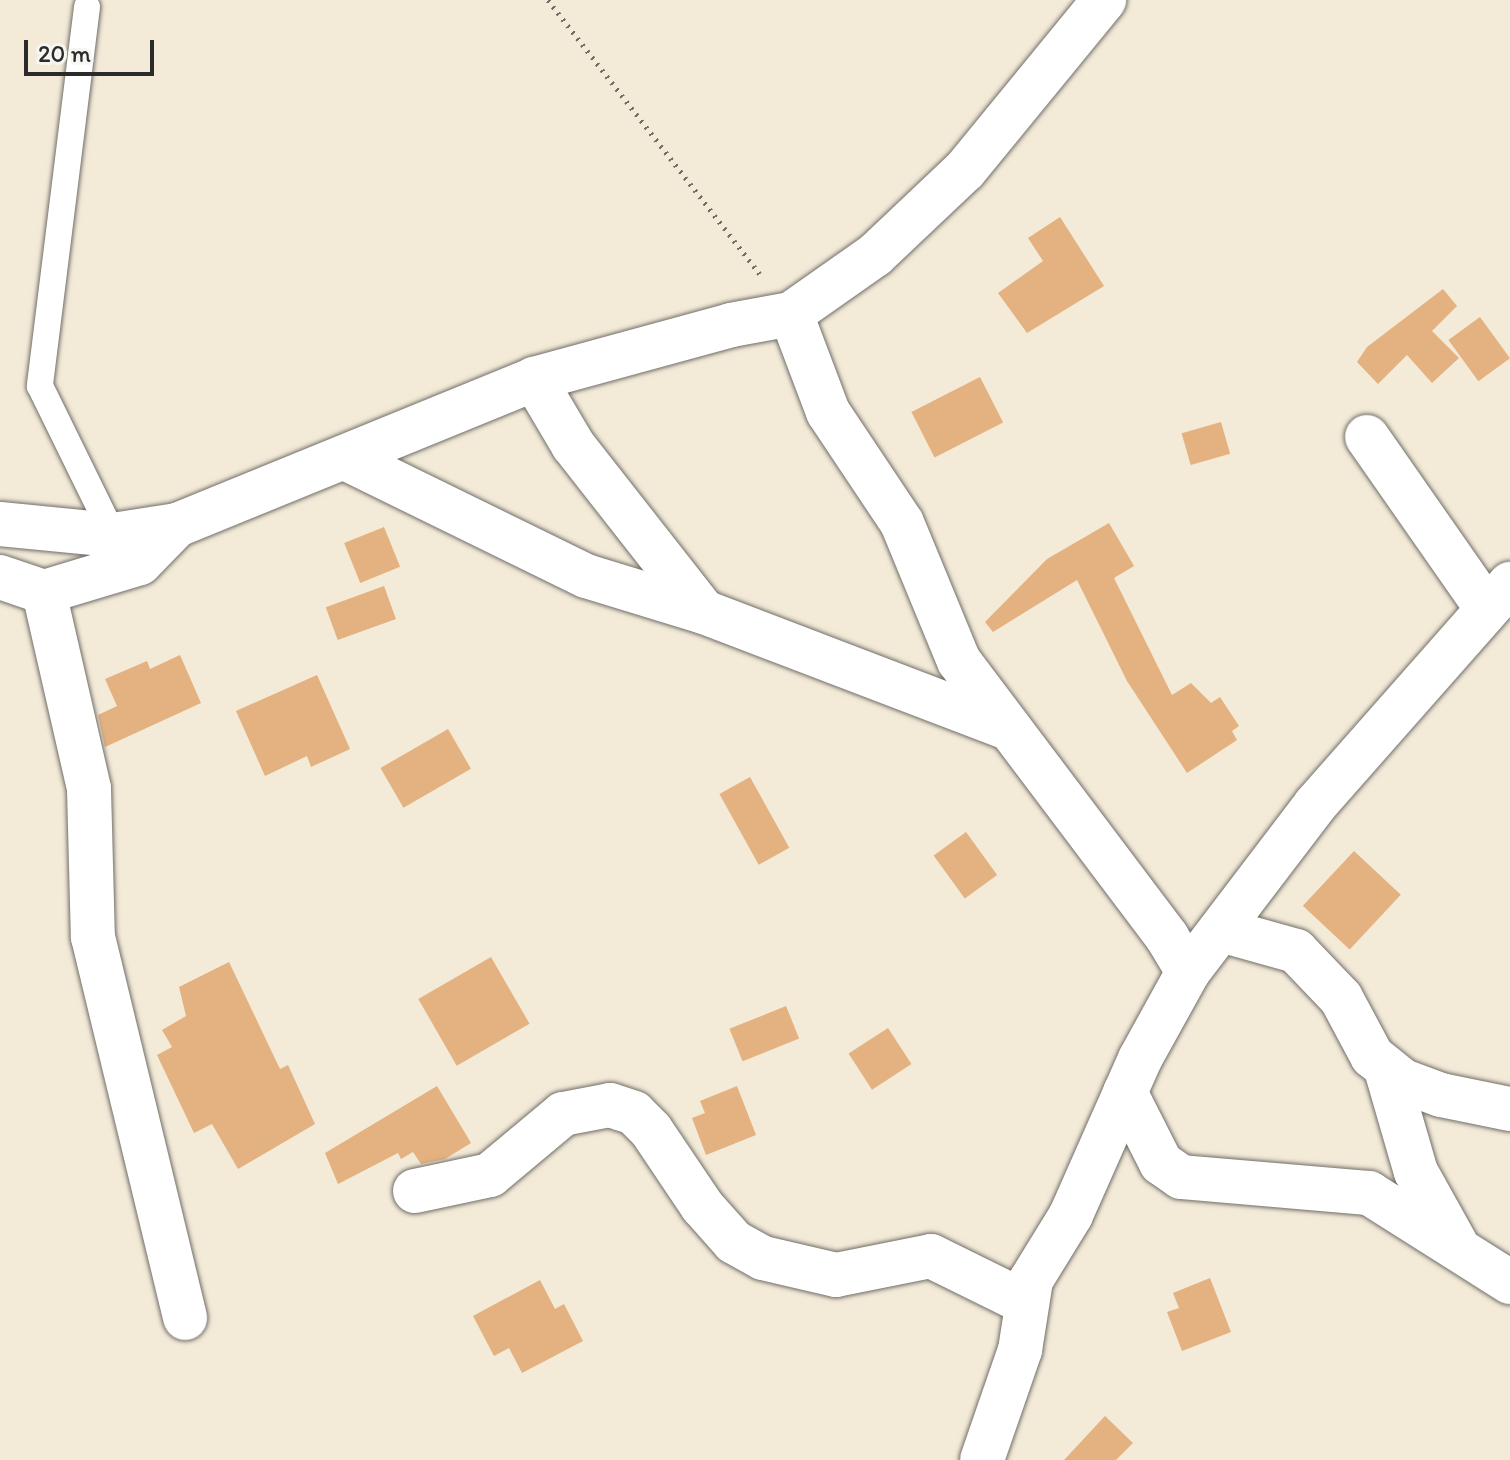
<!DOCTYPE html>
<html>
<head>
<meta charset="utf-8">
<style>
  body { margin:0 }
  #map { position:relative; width:1510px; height:1460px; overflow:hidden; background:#f3ead8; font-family:Itim,sans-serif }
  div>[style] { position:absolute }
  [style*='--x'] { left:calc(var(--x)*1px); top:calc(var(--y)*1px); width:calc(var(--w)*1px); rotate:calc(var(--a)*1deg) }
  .building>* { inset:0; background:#e3b280; transform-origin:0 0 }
  .path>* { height:5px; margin-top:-2.5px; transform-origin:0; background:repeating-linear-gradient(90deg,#716e68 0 2px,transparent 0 8px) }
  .roads { filter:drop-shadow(0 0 2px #716e68) drop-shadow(0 0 2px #716e68) }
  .service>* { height:26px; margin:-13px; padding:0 13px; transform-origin:13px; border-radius:13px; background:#fff }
  .minor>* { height:44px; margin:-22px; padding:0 22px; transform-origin:22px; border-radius:22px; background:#fff }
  span { translate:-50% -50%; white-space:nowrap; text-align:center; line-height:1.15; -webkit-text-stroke:7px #f6f6f2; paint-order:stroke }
  .scale { position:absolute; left:24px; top:40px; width:130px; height:36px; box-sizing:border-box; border:4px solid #2b2b2b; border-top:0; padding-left:10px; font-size:24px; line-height:28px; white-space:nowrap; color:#2b2b2b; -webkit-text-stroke:6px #f6f6f2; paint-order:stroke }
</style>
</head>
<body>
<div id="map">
  <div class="building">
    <div style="clip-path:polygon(1060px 217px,1104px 286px,1027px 333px,998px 293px,1043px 261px,1028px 238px)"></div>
    <div style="clip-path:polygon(1443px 289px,1457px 306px,1432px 331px,1459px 358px,1432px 383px,1407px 355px,1378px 384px,1357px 362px,1367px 347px)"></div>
    <div style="left:1480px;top:317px;width:51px;height:39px;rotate:54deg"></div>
    <div style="left:980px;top:377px;width:51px;height:77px;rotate:63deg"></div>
    <div style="left:1221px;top:422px;width:33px;height:41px;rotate:74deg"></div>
    <div style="clip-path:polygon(1109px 523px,1134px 566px,1114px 578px,1172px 695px,1191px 683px,1211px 703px,1220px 697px,1239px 726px,1232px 731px,1237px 740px,1187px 773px,1127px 681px,1077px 580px,993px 632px,985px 622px,1047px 559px)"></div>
    <div style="left:384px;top:527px;width:43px;height:43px;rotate:68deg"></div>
    <div style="left:384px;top:586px;width:35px;height:62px;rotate:70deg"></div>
    <div style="clip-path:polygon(180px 655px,201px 703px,105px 747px,98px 715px,117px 706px,105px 679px,147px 661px,150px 669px)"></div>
    <div style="clip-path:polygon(317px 675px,350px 749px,311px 767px,307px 756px,265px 776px,236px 711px)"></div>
    <div style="left:448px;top:729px;width:46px;height:78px;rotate:60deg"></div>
    <div style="left:750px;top:777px;width:81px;height:35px;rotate:61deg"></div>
    <div style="left:966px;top:832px;width:53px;height:40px;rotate:54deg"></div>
    <div style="left:1354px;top:851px;width:64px;height:75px;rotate:43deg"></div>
    <div style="left:491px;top:957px;width:77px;height:84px;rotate:60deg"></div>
    <div style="clip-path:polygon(229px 962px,280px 1069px,288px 1065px,315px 1124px,238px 1169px,212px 1124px,194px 1133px,157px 1055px,172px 1047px,162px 1030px,186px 1016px,179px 987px)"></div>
    <div style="left:786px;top:1006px;width:35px;height:61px;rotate:68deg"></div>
    <div style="left:888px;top:1028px;width:43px;height:47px;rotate:57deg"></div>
    <div style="clip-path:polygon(437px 1086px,471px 1143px,445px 1159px,421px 1164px,413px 1152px,401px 1159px,398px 1153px,338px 1184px,325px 1153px)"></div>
    <div style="clip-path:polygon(737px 1086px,756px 1135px,706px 1155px,692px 1118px,705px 1113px,700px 1101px)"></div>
    <div style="clip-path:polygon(1210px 1278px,1231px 1332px,1182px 1351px,1167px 1312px,1179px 1308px,1173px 1293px)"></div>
    <div style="clip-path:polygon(540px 1280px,555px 1309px,564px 1304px,583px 1341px,522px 1373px,509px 1348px,494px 1356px,473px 1316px)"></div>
    <div style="clip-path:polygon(1105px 1416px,1133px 1443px,1116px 1460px,1064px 1460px)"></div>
  </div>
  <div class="path">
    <div style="--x:548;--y:0;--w:346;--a:52.3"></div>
  </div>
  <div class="roads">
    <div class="service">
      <div style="--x:87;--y:7;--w:382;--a:97.1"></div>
      <div style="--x:40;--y:386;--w:166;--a:63.9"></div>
    </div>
    <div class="minor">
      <div style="--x:791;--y:314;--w:105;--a:69.3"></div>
      <div style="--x:828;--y:412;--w:133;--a:56.3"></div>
      <div style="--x:902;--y:523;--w:149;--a:67.6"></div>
      <div style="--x:959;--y:661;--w:346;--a:53"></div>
      <div style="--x:1167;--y:937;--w:41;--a:59"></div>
      <div style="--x:1188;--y:972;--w:99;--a:118.9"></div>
      <div style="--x:1140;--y:1059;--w:171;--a:113.9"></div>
      <div style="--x:1071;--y:1215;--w:76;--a:121.6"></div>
      <div style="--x:1031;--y:1280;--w:71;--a:98.9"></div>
      <div style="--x:1020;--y:1350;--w:116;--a:109.1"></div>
      <div style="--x:534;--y:379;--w:77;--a:59.4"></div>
      <div style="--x:573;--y:445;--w:212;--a:51.9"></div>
      <div style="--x:1367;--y:437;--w:206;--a:55.1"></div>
      <div style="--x:347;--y:459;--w:266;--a:26.1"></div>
      <div style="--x:586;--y:576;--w:123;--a:17"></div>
      <div style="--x:704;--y:612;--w:322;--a:20.9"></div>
      <div style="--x:0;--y:524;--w:114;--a:5.6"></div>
      <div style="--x:113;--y:535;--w:65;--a:-8.9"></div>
      <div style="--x:177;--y:525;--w:386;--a:-22.2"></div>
      <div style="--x:534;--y:379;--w:204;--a:-15.3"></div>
      <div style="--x:731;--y:325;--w:61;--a:-10.4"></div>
      <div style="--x:791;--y:314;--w:103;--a:-35.1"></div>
      <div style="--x:875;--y:255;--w:124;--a:-43.4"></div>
      <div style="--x:965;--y:170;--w:220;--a:-50.7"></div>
      <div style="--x:0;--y:577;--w:46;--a:18.8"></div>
      <div style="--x:44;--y:592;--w:100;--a:-16.8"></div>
      <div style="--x:140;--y:563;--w:53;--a:-45.8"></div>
      <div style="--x:44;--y:592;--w:202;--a:77.1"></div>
      <div style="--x:89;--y:789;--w:148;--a:88.5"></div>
      <div style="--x:93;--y:937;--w:392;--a:76.4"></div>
      <div style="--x:1221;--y:930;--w:78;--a:15.6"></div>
      <div style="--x:1296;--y:951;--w:65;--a:46.2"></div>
      <div style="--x:1341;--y:998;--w:66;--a:61.9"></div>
      <div style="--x:1372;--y:1056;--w:40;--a:39"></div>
      <div style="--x:1403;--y:1081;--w:40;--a:20.2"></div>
      <div style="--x:1441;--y:1095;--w:70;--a:11.5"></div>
      <div style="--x:1188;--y:972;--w:210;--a:-52.7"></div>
      <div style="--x:1315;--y:805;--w:295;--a:-48.6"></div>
      <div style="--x:1386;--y:1069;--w:107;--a:73.8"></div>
      <div style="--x:1416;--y:1172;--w:82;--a:60.9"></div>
      <div style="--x:1125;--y:1092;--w:80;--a:63.1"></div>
      <div style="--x:1161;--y:1163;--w:24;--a:35"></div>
      <div style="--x:1181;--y:1177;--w:189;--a:4.9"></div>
      <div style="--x:1369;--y:1193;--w:167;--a:32.3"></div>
      <div style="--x:415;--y:1191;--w:77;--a:-12"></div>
      <div style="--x:490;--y:1175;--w:95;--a:-39.9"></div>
      <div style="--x:563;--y:1114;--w:48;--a:-10.8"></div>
      <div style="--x:610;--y:1105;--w:25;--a:18"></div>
      <div style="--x:634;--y:1113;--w:24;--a:45"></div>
      <div style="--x:651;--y:1130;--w:92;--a:56.1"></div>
      <div style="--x:702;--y:1206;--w:48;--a:48.4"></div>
      <div style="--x:734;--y:1242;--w:33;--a:29"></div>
      <div style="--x:763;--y:1258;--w:75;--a:13.1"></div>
      <div style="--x:836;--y:1275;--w:97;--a:-11.3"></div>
      <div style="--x:931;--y:1256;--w:104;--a:26.3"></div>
    </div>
  </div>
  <div class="scale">20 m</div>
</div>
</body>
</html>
